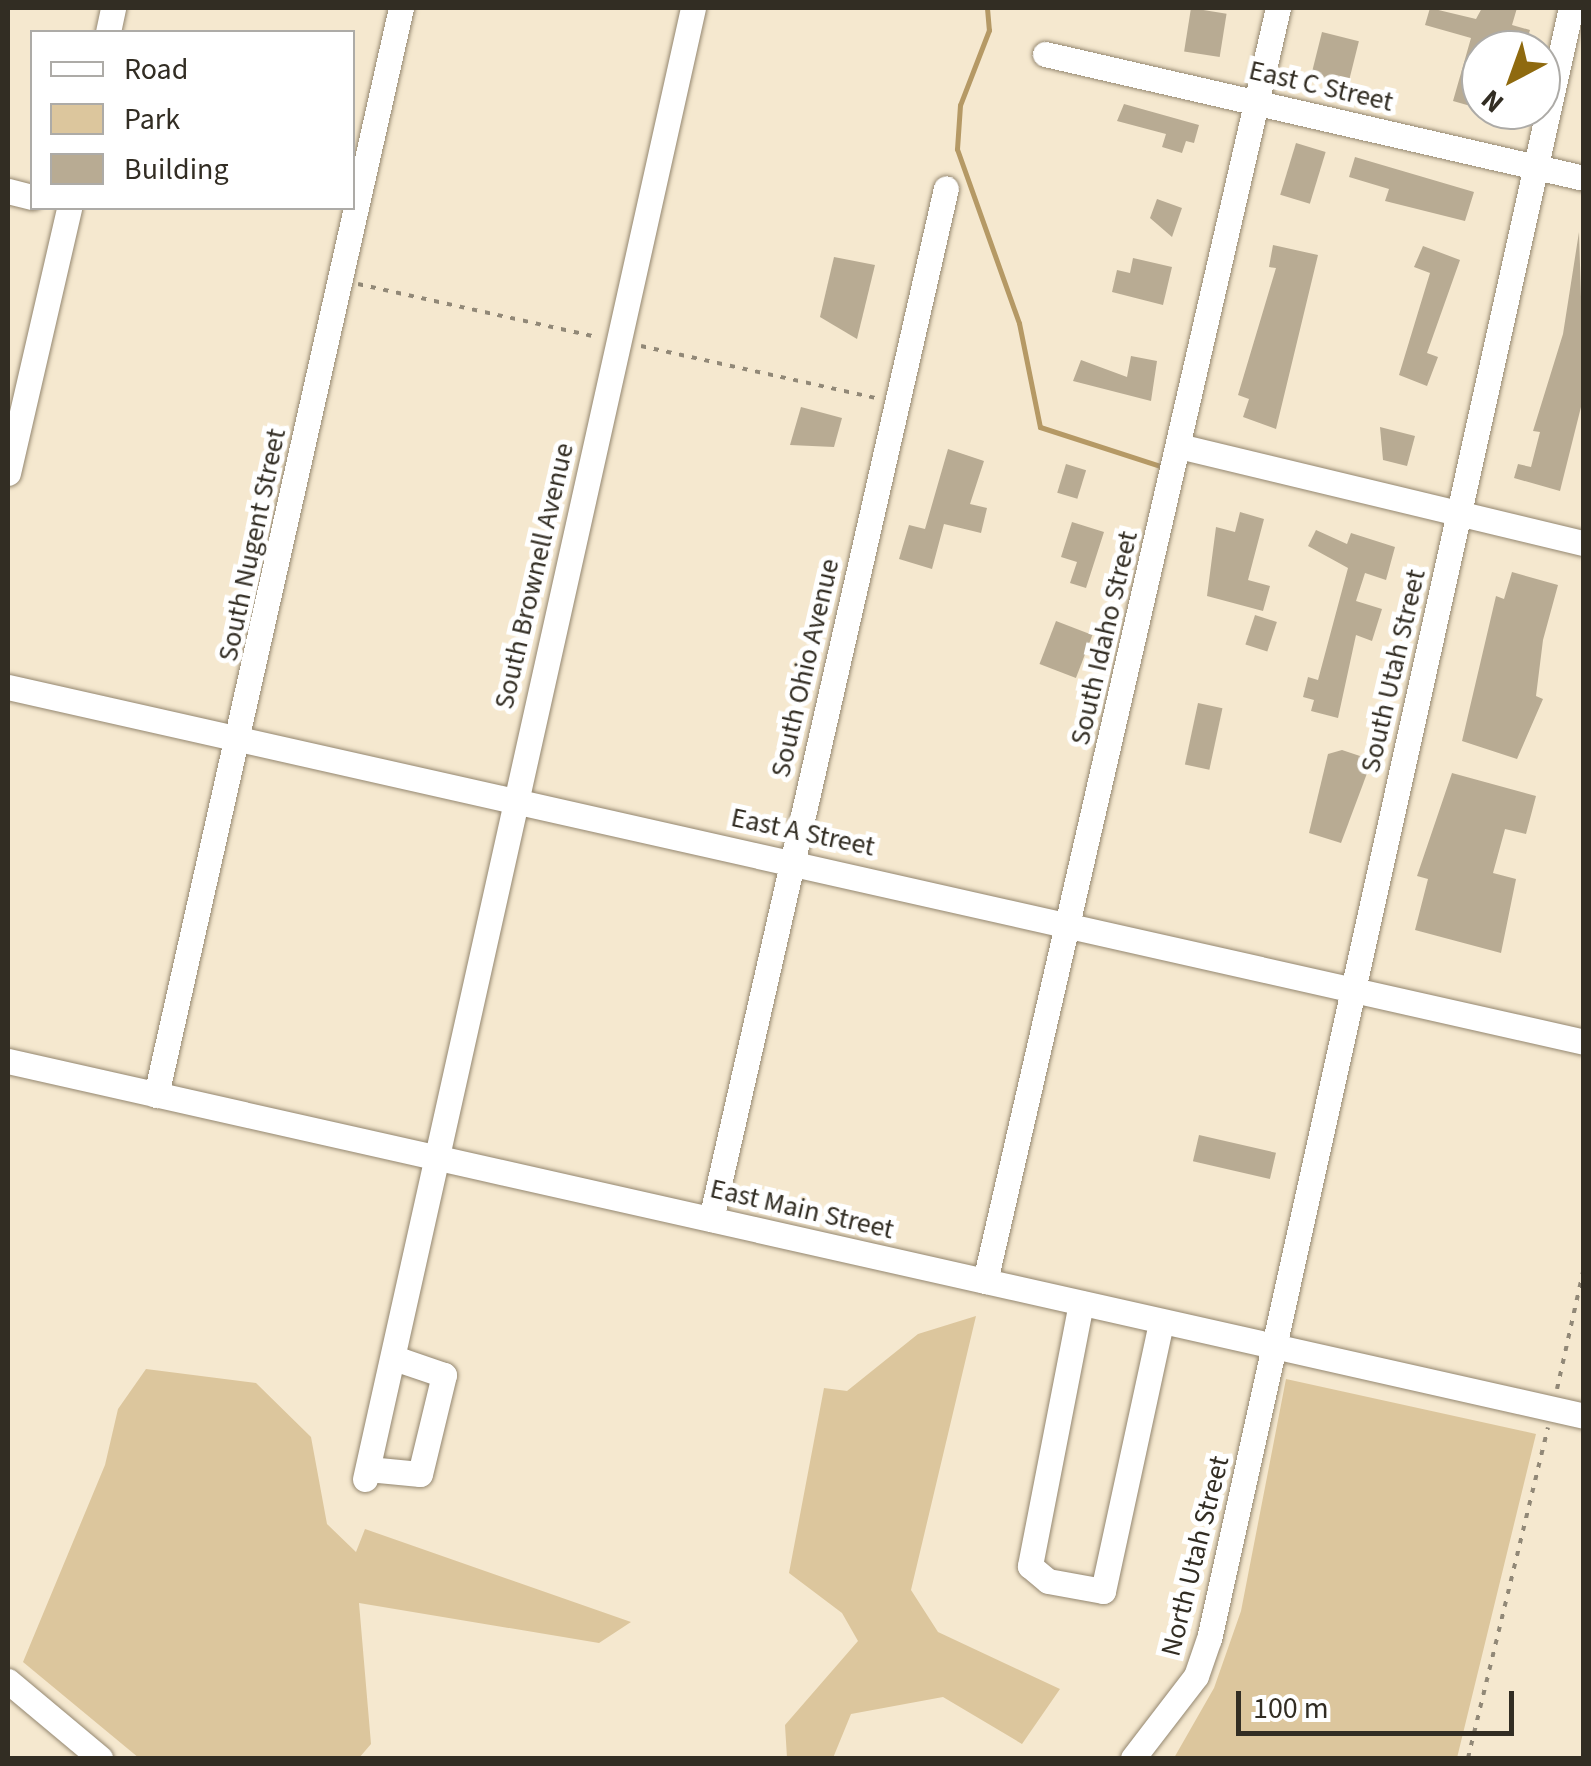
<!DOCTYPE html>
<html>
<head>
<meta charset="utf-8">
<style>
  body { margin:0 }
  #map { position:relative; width:1591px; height:1766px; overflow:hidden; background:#f5e8cf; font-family:"Source Sans 3",sans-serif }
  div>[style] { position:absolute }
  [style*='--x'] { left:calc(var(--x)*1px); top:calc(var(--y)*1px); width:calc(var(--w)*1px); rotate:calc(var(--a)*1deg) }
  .green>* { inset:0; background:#dcc69d }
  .stream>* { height:5px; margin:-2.5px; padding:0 2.5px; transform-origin:2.5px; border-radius:2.5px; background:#b59965 }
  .building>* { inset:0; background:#b8ab93; transform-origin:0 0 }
  .path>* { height:4px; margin-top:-2px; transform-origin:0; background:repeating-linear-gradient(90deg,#918877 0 5px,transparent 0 13px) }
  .roads { filter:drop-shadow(0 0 2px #948770) drop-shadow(0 0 2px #948770) }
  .minor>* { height:25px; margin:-12.5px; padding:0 12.5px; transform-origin:12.5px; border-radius:12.5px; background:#fff }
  span { translate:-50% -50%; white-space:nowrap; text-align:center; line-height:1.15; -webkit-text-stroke:10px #fff; paint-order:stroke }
  .street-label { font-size:28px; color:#322d23 }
  .frame { position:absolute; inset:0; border:10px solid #322d23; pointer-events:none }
  .legend { position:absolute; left:30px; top:30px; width:325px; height:180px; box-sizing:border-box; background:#fff; border:2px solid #adaba7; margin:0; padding:12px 18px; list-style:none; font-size:30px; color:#322d23 }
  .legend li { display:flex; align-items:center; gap:20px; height:50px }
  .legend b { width:50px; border:2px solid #adaba7 }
  .north { position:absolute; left:1461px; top:30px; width:100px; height:100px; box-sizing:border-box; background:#fff; border:2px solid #adaba7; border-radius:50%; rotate:221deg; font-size:28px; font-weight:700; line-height:40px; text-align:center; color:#322d23 }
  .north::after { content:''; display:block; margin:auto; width:35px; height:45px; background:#8f6a0f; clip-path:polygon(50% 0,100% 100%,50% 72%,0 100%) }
  .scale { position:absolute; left:1236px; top:1691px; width:278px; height:45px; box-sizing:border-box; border:5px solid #322d23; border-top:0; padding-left:12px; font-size:30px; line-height:35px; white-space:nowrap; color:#322d23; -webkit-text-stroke:8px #fff; paint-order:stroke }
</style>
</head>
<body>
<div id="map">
  <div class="green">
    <div style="clip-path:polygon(976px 1316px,911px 1590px,938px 1632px,1060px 1689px,1022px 1744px,943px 1697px,851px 1714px,833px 1758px,787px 1758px,785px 1725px,858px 1641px,842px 1613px,789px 1573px,824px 1388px,847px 1391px,918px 1334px)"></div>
    <div style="clip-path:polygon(146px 1369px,256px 1383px,311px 1437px,327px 1524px,356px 1552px,365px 1529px,631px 1622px,599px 1643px,359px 1603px,371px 1744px,359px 1758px,139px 1758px,23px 1662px,105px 1465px,118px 1409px)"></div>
    <div style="clip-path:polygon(1286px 1379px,1536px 1434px,1457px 1758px,1174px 1758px,1214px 1688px,1241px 1611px)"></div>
  </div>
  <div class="stream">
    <div style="--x:987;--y:8;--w:22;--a:85"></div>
    <div style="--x:989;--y:30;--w:80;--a:111.1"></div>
    <div style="--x:960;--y:105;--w:44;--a:93.9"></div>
    <div style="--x:957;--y:149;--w:185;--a:70.4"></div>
    <div style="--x:1019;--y:323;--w:106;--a:78.6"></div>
    <div style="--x:1040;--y:427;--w:126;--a:18"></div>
  </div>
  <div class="building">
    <div style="left:1191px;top:8px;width:36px;height:44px;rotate:9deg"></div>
    <div style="clip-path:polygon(1430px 8px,1476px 19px,1482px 8px,1517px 8px,1512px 25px,1530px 30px,1524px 50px,1481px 41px,1481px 109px,1453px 101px,1471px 38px,1425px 25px)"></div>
    <div style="left:1322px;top:32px;width:38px;height:47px;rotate:14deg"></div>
    <div style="clip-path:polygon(1124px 104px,1199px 125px,1194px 143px,1186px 141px,1182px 153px,1162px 147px,1166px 134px,1117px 121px)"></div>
    <div style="left:1296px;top:143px;width:31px;height:54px;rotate:17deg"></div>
    <div style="clip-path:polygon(1355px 157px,1474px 192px,1465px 221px,1385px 201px,1389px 189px,1349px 177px)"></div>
    <div style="clip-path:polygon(1157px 199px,1182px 208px,1172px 237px,1150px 218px)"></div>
    <div style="clip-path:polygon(1579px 232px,1584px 395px,1560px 491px,1514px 478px,1518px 464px,1531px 467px,1540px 432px,1533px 431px,1563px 334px)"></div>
    <div style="clip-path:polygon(1273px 245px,1318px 255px,1276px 429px,1243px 417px,1249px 399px,1238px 395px,1276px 268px,1269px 267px)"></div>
    <div style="clip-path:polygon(1423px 246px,1460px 260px,1427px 353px,1438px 357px,1427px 386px,1399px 375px,1430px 273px,1414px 267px)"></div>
    <div style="clip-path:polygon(834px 257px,875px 265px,857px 339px,820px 317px)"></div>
    <div style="clip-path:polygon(1133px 258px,1172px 267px,1163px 305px,1112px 292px,1117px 270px,1130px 273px)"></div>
    <div style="clip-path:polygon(1131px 356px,1157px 361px,1151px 401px,1073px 381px,1081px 360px,1127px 377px)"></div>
    <div style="clip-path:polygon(801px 407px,842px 418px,834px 447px,790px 445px)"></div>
    <div style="clip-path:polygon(1380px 427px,1415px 436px,1407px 466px,1383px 460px)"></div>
    <div style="clip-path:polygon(948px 449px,984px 461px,970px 504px,987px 508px,981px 533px,944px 524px,932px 569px,899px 559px,909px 525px,925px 529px)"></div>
    <div style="left:1066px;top:464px;width:21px;height:30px;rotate:17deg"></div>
    <div style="clip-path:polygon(1240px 512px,1264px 519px,1248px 580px,1270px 586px,1263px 611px,1207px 596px,1216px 527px,1235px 532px)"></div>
    <div style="clip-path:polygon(1072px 522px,1104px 532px,1086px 588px,1070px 583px,1077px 562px,1061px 557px)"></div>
    <div style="clip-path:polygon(1316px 530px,1347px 544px,1351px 533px,1395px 547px,1386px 580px,1365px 573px,1356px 601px,1382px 609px,1372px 641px,1356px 635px,1338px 718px,1311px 711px,1314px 700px,1303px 697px,1308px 677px,1318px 680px,1348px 568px,1308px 546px)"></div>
    <div style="clip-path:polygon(1512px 572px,1558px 585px,1543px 640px,1536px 696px,1543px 699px,1517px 759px,1462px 741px,1496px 596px,1504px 599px)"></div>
    <div style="left:1255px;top:615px;width:23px;height:31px;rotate:18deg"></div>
    <div style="left:1056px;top:621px;width:39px;height:46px;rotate:21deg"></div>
    <div style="left:1198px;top:703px;width:25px;height:63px;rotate:12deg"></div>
    <div style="clip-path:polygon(1342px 750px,1372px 760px,1341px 843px,1309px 833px,1328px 754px)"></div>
    <div style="clip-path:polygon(1452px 773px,1536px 796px,1526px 834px,1505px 829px,1493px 873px,1516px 879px,1501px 953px,1415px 930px,1428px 879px,1417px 876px)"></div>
    <div style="left:1199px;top:1135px;width:79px;height:27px;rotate:13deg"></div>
  </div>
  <div class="path">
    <div style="--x:358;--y:284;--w:246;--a:12.5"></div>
    <div style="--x:641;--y:346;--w:241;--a:12.5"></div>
    <div style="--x:1557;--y:1389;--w:125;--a:-77.5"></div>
    <div style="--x:1468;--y:1758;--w:340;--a:-76.4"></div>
  </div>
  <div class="roads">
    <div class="minor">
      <div style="--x:108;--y:32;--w:25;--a:-78"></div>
      <div style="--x:1045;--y:54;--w:553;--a:12.96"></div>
      <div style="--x:8;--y:191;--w:25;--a:14"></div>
      <div style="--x:1179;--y:446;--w:416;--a:13.5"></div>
      <div style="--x:8;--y:473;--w:272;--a:-77"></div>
      <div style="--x:8;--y:687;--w:1615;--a:12.69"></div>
      <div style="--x:8;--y:1061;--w:1615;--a:12.69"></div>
      <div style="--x:156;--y:1095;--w:1114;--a:-77.3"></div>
      <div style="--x:711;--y:1219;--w:1057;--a:-77.16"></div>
      <div style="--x:985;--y:1281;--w:1306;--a:-77.04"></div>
      <div style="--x:1081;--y:1303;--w:268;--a:101"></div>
      <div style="--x:1030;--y:1566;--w:23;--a:40"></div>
      <div style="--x:1048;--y:1581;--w:56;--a:10.3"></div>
      <div style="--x:1103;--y:1591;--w:275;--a:-77.8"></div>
      <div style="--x:368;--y:1469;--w:52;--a:5.5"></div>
      <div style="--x:420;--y:1474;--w:102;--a:-76.4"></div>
      <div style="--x:444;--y:1375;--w:53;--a:-161.2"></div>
      <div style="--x:365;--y:1479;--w:1507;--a:-77.43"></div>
      <div style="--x:8;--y:1681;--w:120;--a:39.9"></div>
      <div style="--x:1133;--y:1758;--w:103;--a:-52.5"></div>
      <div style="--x:1196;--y:1676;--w:39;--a:-71"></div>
      <div style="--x:1209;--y:1639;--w:1671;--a:-77.49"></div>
    </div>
  </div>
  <div class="street-label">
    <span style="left:1321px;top:86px;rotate:13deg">East C Street</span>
    <span style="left:252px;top:545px;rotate:-78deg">South Nugent Street</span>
    <span style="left:534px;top:576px;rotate:-77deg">South Brownell Avenue</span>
    <span style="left:1104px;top:638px;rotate:-77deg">South Idaho Street</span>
    <span style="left:805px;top:668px;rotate:-77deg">South Ohio Avenue</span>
    <span style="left:1393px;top:671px;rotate:-77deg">South Utah Street</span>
    <span style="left:803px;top:832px;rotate:12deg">East A Street</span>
    <span style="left:802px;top:1209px;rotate:13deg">East Main Street</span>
    <span style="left:1195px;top:1556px;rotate:-76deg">North Utah Street</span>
  </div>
  <div class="frame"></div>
  <ul class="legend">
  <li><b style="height:12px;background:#fff"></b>Road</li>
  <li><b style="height:28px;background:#dcc69d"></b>Park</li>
  <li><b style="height:28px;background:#b8ab93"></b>Building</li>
  </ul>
  <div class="north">N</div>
  <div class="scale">100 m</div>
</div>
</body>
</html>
